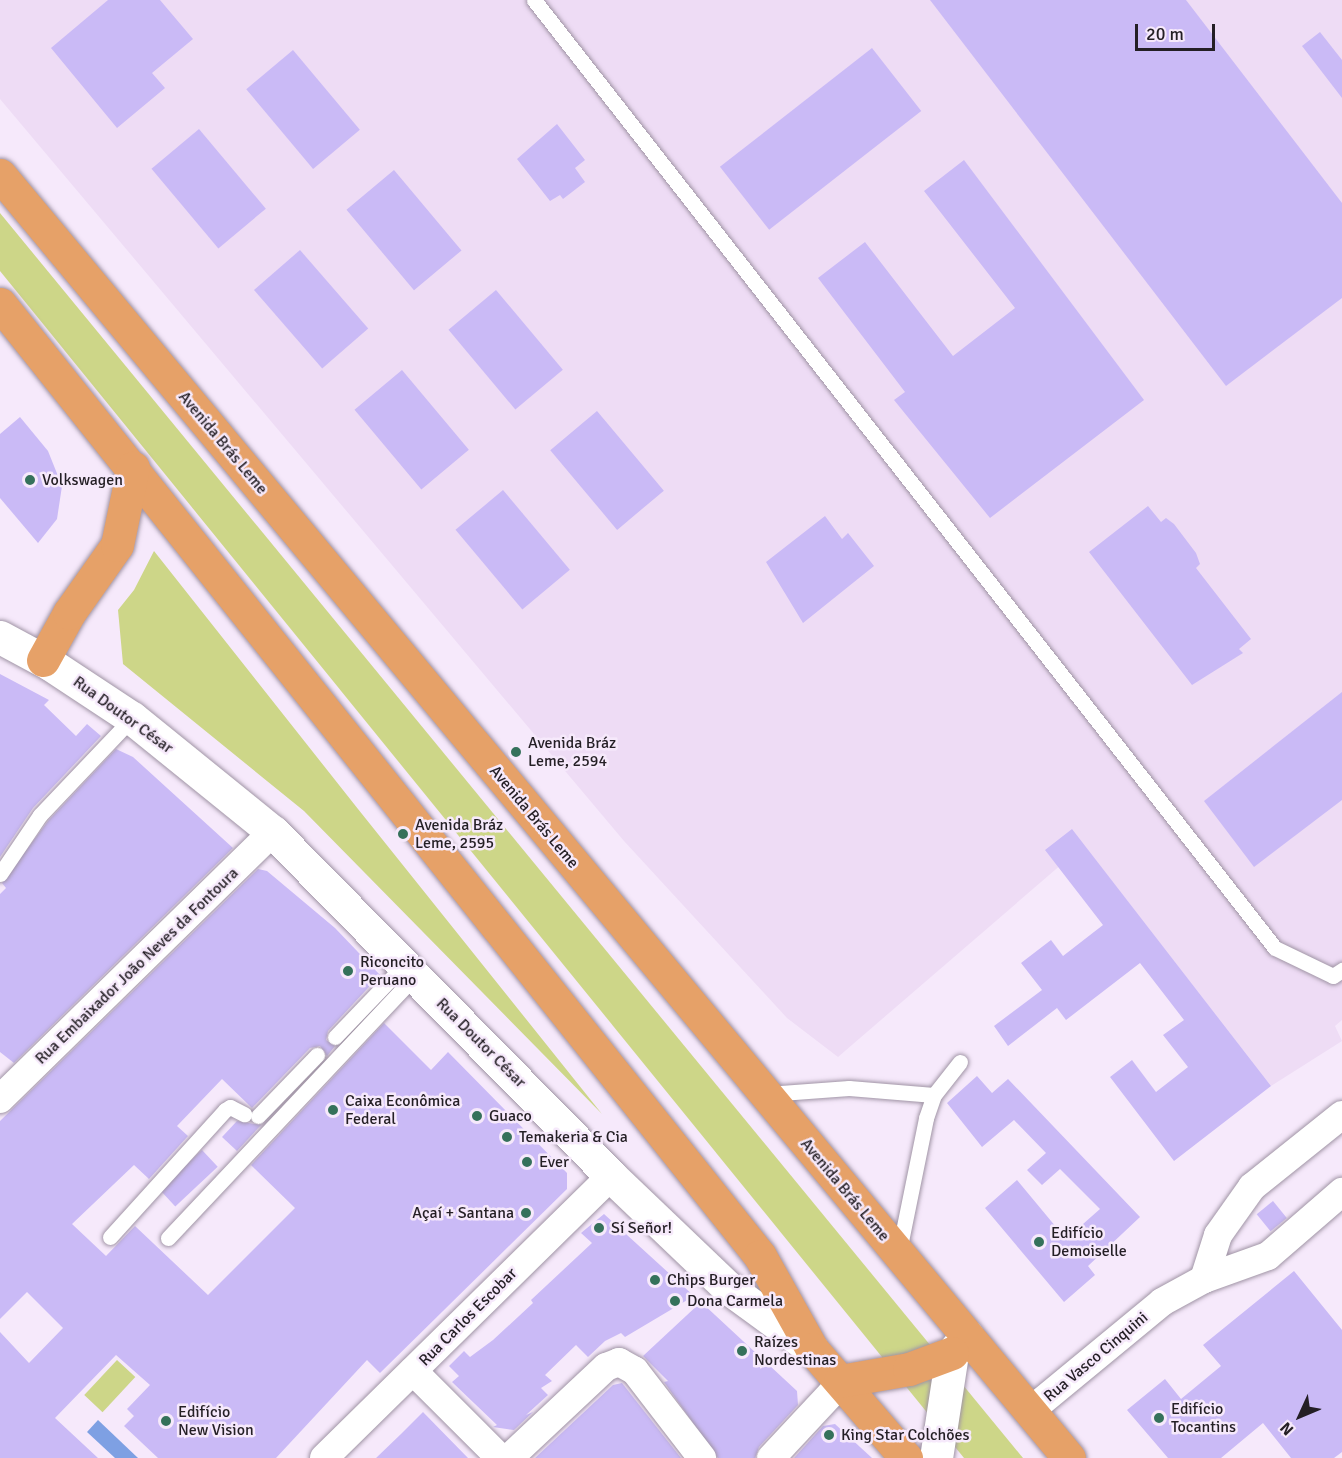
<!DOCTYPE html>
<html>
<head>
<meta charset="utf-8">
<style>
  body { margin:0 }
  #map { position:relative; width:1342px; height:1458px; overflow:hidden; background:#f6e9fb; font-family:Signika,sans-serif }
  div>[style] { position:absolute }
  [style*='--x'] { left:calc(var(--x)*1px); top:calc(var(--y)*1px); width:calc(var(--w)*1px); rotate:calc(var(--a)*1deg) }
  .built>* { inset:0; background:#eedcf5 }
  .green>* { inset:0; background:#cdd688; transform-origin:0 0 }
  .water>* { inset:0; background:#7ea0e3 }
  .building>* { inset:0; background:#cabaf6; transform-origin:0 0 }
  .roads { filter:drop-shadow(0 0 2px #a094a5) drop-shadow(0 0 2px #a094a5) }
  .lane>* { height:15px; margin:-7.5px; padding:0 7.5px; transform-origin:7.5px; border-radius:7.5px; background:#fff }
  .street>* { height:28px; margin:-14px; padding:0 14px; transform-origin:14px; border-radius:14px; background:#fff }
  .secondary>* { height:33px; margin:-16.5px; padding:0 16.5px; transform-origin:16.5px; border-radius:16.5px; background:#fff }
  .primary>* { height:33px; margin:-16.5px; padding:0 16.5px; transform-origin:16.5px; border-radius:16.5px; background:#e6a168 }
  .dots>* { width:16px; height:16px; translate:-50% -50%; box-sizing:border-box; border:3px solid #f6e9fb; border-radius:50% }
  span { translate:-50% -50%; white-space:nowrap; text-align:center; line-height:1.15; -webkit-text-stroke:5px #f6e9fb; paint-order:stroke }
  .street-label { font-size:16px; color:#241f25 }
  .poi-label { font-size:16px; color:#241f25 }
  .left { translate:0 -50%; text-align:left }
  .right { translate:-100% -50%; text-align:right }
  .north { position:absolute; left:1270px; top:1386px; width:60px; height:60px; -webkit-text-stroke:4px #f6e9fb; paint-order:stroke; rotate:226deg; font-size:16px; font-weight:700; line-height:24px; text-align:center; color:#241f25 }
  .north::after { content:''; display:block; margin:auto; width:21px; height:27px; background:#241f25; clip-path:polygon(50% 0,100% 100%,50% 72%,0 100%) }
  .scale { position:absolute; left:1135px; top:24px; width:80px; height:27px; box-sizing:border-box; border:3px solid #241f25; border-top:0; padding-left:8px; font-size:18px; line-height:21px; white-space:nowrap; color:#241f25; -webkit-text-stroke:4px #f6e9fb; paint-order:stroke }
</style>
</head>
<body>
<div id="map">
  <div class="built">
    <div style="clip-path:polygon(0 0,1342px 0,1342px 1020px,1335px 1026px,1342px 1041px,1271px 1086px,1084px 845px,838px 1057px,787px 1018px,624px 841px,0 99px)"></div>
  </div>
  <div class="green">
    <div style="clip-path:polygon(0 213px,1023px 1458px,964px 1458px,0 271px)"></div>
    <div style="clip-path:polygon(154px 551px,358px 809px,602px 1114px,304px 811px,123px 664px,118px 610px,134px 590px)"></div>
    <div style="left:117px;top:1360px;width:25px;height:48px;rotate:43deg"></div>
  </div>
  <div class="water">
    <div style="clip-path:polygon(98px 1420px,138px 1458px,115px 1458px,87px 1432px)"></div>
  </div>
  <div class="building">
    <div style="clip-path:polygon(108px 0,160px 0,193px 39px,152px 73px,165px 88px,117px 128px,51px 48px)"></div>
    <div style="clip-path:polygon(930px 0,1186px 0,1342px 203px,1342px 298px,1226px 386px)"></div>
    <div style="clip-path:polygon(1320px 32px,1342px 60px,1342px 98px,1302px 46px)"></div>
    <div style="left:872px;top:48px;width:80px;height:193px;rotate:52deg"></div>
    <div style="left:293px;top:50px;width:104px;height:61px;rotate:50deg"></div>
    <div style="clip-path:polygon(557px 124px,585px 160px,575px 168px,585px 182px,563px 199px,560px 195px,550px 201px,517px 159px)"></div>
    <div style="left:199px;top:129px;width:104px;height:62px;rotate:50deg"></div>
    <div style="clip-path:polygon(964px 160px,1144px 400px,990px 518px,894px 400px,905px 392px,818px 278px,865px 242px,953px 356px,1015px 308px,924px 191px)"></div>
    <div style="left:394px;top:170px;width:105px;height:62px;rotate:50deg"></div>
    <div style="left:300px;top:250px;width:104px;height:61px;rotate:49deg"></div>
    <div style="left:496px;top:290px;width:104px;height:62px;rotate:50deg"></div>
    <div style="left:402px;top:370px;width:104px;height:62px;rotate:50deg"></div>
    <div style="left:597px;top:411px;width:104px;height:61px;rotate:50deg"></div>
    <div style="clip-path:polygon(20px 417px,48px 451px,62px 486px,57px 519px,38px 543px,0 498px,0 434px)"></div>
    <div style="left:503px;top:490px;width:104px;height:62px;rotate:50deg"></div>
    <div style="clip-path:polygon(1148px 506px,1161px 522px,1166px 518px,1174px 524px,1196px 553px,1200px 564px,1196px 568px,1251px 639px,1239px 649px,1243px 653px,1192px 685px,1089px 552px)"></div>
    <div style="clip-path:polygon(825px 516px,842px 539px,848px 533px,874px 566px,803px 623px,766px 562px)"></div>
    <div style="clip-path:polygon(0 674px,49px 700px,44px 705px,76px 736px,87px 724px,101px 736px,33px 808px,0 857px)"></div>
    <div style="clip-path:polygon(1342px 692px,1342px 800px,1254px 867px,1204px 801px)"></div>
    <div style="clip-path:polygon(116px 749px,133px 757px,233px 848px,14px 1063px,0 1052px,0 894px,6px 888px,2px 883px,48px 821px)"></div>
    <div style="clip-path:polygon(1072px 829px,1271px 1086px,1174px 1161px,1110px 1077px,1132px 1060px,1156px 1092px,1188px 1067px,1163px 1035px,1184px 1020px,1140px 963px,1066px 1020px,1057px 1008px,1008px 1046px,994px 1026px,1042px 990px,1021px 963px,1051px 940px,1063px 956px,1103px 925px,1045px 850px)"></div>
    <div style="clip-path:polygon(258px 869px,267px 871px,335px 928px,380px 975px,328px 1031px,326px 1040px,335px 1046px,327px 1056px,320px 1046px,310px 1048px,252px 1108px,222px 1079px,177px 1126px,188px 1136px,149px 1179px,134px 1165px,72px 1224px,106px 1256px,135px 1226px,208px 1295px,295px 1208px,251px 1165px,384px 1023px,431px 1070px,448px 1052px,567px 1173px,567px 1189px,380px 1373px,367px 1360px,276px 1458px,158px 1458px,124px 1426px,134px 1416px,127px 1409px,150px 1385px,116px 1355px,55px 1418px,98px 1458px,0 1458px,0 1332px,29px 1363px,63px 1328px,27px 1292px,0 1319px,0 1121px)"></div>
    <div style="clip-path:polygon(977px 1076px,992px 1093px,1008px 1079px,1140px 1217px,1088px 1266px,1095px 1275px,1064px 1302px,985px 1208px,1017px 1180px,1066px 1239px,1100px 1209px,1060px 1169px,1042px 1185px,1027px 1170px,1046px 1153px,1014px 1120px,982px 1147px,947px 1103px)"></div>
    <div style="clip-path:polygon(237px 1121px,261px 1125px,237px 1151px,222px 1137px)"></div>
    <div style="left:202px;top:1150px;width:23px;height:58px;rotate:47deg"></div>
    <div style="left:1273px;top:1201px;width:22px;height:21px;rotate:51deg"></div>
    <div style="clip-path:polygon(604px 1214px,694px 1296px,625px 1337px,621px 1333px,605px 1341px,588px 1357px,576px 1345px,545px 1375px,552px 1381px,541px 1388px,548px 1395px,526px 1415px,533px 1412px,514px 1430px,493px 1427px,497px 1425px,452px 1382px,459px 1376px,449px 1366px,464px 1351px,470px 1357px,493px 1340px,533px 1303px,531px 1300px,592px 1243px,581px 1233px)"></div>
    <div style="clip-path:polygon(1294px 1271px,1342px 1330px,1342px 1452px,1334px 1458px,1291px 1458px,1263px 1423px,1221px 1458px,1168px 1458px,1127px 1410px,1165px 1379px,1181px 1399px,1221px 1366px,1203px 1345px)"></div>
    <div style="clip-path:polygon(701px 1302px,797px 1391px,798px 1405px,759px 1447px,755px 1458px,718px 1458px,664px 1382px,668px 1381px,643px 1356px)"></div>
    <div style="clip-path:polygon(622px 1383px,681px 1458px,535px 1458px,613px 1385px)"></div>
    <div style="clip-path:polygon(423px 1412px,468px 1458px,376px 1458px,401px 1434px)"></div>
    <div style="clip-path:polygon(835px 1424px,872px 1458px,794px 1458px,823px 1426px)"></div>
  </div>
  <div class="roads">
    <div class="lane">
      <div style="--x:534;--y:0;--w:1203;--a:51.99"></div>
      <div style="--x:1275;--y:948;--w:64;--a:25.8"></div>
      <div style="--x:1333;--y:976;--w:11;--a:-34"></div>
      <div style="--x:0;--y:874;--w:71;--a:-55.9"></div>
      <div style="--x:40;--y:815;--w:134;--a:-46.5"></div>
      <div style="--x:335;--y:1037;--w:100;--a:-46.2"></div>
      <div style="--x:767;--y:1094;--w:82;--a:-4.2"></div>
      <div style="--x:849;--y:1088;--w:85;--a:4.7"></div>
      <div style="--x:258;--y:1116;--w:85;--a:-46"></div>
      <div style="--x:110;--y:1237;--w:171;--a:-47.8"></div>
      <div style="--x:225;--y:1110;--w:6;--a:-31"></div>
      <div style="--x:230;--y:1107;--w:16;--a:27"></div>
      <div style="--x:168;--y:1238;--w:360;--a:-46.7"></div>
      <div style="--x:899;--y:1251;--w:136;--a:-78.5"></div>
      <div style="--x:926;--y:1118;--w:24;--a:-71"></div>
      <div style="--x:934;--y:1095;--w:42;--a:-51.8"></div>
    </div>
    <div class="street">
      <div style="--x:0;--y:1099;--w:382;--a:-44.4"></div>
      <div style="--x:1204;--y:1279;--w:46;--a:-72.3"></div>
      <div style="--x:1218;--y:1235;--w:59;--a:-54.7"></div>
      <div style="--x:1252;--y:1187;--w:115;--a:-38.7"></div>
      <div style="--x:413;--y:1371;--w:123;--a:45"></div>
      <div style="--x:1030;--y:1411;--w:171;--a:-39.5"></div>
      <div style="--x:1162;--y:1302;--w:48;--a:-28.7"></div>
      <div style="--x:1204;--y:1279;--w:68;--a:-19.8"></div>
      <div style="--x:1268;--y:1256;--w:98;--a:-40.9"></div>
      <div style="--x:324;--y:1458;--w:402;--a:-44.5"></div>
      <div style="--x:509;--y:1458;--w:133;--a:-43.2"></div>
      <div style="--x:606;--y:1367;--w:14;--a:-21"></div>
      <div style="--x:619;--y:1362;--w:18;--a:29"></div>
      <div style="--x:635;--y:1371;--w:110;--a:52.4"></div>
      <div style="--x:771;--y:1458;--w:103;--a:-47"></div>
    </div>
    <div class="secondary">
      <div style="--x:0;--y:637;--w:57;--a:28.4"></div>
      <div style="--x:50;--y:664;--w:98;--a:33.4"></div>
      <div style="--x:132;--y:718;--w:181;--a:39"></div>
      <div style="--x:273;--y:832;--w:482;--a:45.5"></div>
      <div style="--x:611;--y:1176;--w:161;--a:43.7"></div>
      <div style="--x:727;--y:1287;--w:105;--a:36.1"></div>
      <div style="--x:936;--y:1458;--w:106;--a:-81.3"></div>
      <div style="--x:952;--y:1353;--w:23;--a:-49"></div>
    </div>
    <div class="primary">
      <div style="--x:0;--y:175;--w:1670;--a:50.2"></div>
      <div style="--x:0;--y:304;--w:1218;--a:51.4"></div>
      <div style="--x:760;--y:1256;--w:107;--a:60.8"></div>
      <div style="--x:812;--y:1349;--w:144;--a:49.2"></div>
      <div style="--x:43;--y:660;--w:54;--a:-61"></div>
      <div style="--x:69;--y:613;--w:83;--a:-54.8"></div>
      <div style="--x:117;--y:545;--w:79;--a:-78.3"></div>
      <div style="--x:840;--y:1381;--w:70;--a:-9.9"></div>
      <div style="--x:909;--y:1369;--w:46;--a:-20.4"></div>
    </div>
  </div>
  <div class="dots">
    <div style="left:30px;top:480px;background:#35715b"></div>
    <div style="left:516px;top:752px;background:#35715b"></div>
    <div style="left:403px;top:834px;background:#35715b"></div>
    <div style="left:348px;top:971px;background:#35715b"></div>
    <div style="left:333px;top:1110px;background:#35715b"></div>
    <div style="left:477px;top:1116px;background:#35715b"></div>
    <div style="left:507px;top:1137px;background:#35715b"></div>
    <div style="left:527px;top:1162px;background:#35715b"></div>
    <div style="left:526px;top:1213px;background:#35715b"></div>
    <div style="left:599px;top:1228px;background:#35715b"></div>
    <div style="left:1039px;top:1242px;background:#35715b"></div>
    <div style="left:655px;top:1280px;background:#35715b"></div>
    <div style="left:675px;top:1301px;background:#35715b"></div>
    <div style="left:742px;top:1351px;background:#35715b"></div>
    <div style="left:1159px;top:1418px;background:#35715b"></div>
    <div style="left:166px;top:1421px;background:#35715b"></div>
    <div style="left:829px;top:1435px;background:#35715b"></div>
  </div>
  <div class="street-label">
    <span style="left:223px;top:443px;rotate:50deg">Avenida Brás Leme</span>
    <span style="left:123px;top:715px;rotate:36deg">Rua Doutor César</span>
    <span style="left:534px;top:817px;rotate:50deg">Avenida Brás Leme</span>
    <span style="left:137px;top:966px;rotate:-44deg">Rua Embaixador João Neves da Fontoura</span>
    <span style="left:481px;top:1043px;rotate:45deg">Rua Doutor César</span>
    <span style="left:845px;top:1190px;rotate:50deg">Avenida Brás Leme</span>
    <span style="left:468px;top:1317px;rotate:-45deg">Rua Carlos Escobar</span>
    <span style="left:1096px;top:1357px;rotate:-40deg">Rua Vasco Cinquini</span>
  </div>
  <div class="poi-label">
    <span class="left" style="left:42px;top:480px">Volkswagen</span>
    <span class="left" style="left:528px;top:752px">Avenida Bráz<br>Leme, 2594</span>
    <span class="left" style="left:415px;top:834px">Avenida Bráz<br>Leme, 2595</span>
    <span class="left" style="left:360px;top:971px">Riconcito<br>Peruano</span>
    <span class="left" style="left:345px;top:1110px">Caixa Econômica<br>Federal</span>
    <span class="left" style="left:489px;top:1116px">Guaco</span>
    <span class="left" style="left:519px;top:1137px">Temakeria &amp; Cia</span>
    <span class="left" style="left:539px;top:1162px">Ever</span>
    <span class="right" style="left:514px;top:1213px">Açaí + Santana</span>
    <span class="left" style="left:611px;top:1228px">Sí Señor!</span>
    <span class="left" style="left:1051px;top:1242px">Edifício<br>Demoiselle</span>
    <span class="left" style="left:667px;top:1280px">Chips Burger</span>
    <span class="left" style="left:687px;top:1301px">Dona Carmela</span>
    <span class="left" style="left:754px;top:1351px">Raízes<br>Nordestinas</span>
    <span class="left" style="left:1171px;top:1418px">Edifício<br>Tocantins</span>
    <span class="left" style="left:178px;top:1421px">Edifício<br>New Vision</span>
    <span class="left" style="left:841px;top:1435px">King Star Colchões</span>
  </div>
  <div class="north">N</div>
  <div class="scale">20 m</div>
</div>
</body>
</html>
